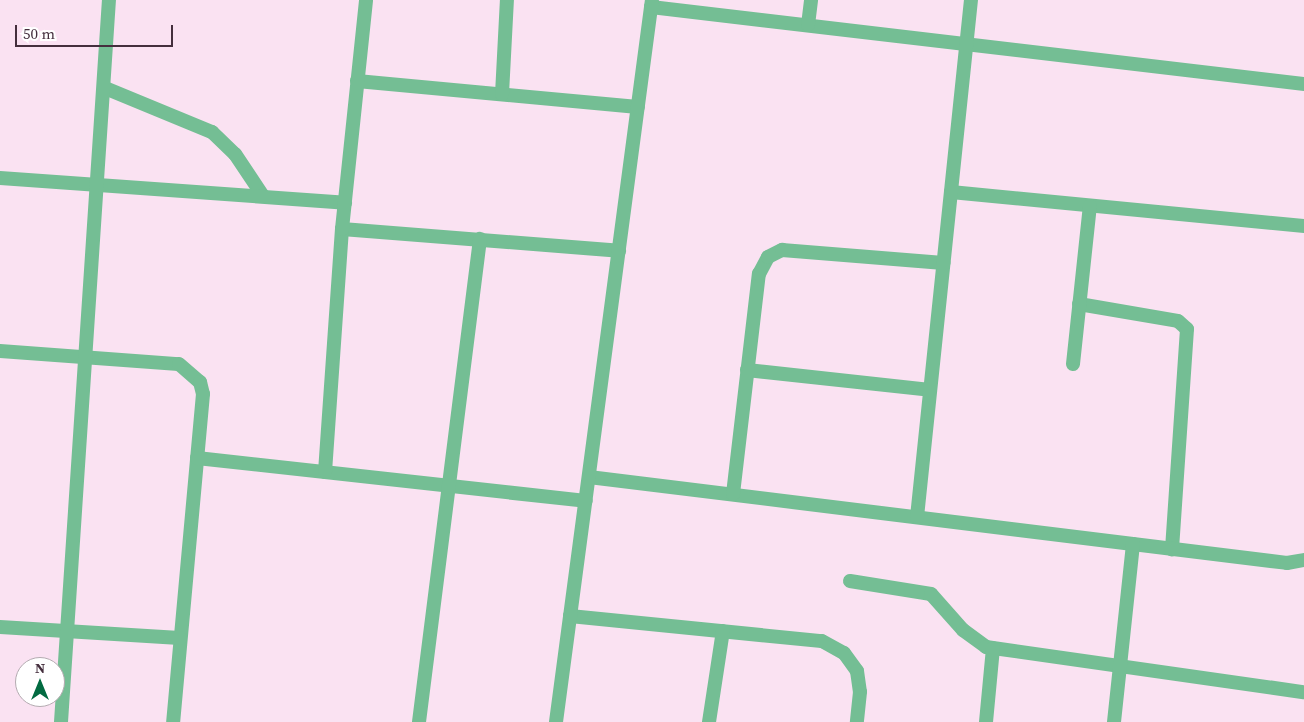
<!DOCTYPE html>
<html>
<head>
<meta charset="utf-8">
<style>
  body { margin:0 }
  #map { position:relative; width:1304px; height:722px; overflow:hidden; background:#fae2f2; font-family:"Source Serif 4",serif }
  div>[style] { position:absolute }
  [style*='--x'] { left:calc(var(--x)*1px); top:calc(var(--y)*1px); width:calc(var(--w)*1px); rotate:calc(var(--a)*1deg) }
  .minor>* { height:14px; margin:-7px; padding:0 7px; transform-origin:7px; border-radius:7px; background:#74be94 }
  span { translate:-50% -50%; white-space:nowrap; text-align:center; line-height:1.15; -webkit-text-stroke:5px #fff; paint-order:stroke }
  .north { position:absolute; left:15px; top:657px; width:50px; height:50px; box-sizing:border-box; background:#fff; border:1px solid #b4abb1; border-radius:50%; rotate:0deg; font-size:14px; font-weight:700; line-height:20px; text-align:center; color:#442e3d }
  .north::after { content:''; display:block; margin:auto; width:18px; height:22px; background:#026b41; clip-path:polygon(50% 0,100% 100%,50% 72%,0 100%) }
  .scale { position:absolute; left:15px; top:25px; width:158px; height:22px; box-sizing:border-box; border:2px solid #442e3d; border-top:0; padding-left:6px; font-size:15px; line-height:18px; white-space:nowrap; color:#442e3d; -webkit-text-stroke:4px #fff; paint-order:stroke }
</style>
</head>
<body>
<div id="map">
  <div class="minor">
    <div style="--x:651;--y:7;--w:658;--a:6.73"></div>
    <div style="--x:808;--y:25;--w:25;--a:-83"></div>
    <div style="--x:357;--y:81;--w:282;--a:5.3"></div>
    <div style="--x:105;--y:88;--w:116;--a:22.4"></div>
    <div style="--x:212;--y:132;--w:32;--a:44"></div>
    <div style="--x:235;--y:154;--w:50;--a:56.3"></div>
    <div style="--x:502;--y:94;--w:94;--a:-87"></div>
    <div style="--x:0;--y:178;--w:346;--a:4.1"></div>
    <div style="--x:951;--y:192;--w:355;--a:5.5"></div>
    <div style="--x:342;--y:229;--w:278;--a:4.5"></div>
    <div style="--x:1079;--y:304;--w:100;--a:9.7"></div>
    <div style="--x:1178;--y:321;--w:12;--a:42"></div>
    <div style="--x:1187;--y:329;--w:221;--a:93.9"></div>
    <div style="--x:0;--y:351;--w:179;--a:4.2"></div>
    <div style="--x:179;--y:364;--w:28;--a:41"></div>
    <div style="--x:200;--y:382;--w:12;--a:76"></div>
    <div style="--x:203;--y:394;--w:329;--a:95.2"></div>
    <div style="--x:1073;--y:364;--w:159;--a:-83.9"></div>
    <div style="--x:747;--y:370;--w:184;--a:6.2"></div>
    <div style="--x:197;--y:458;--w:391;--a:6.3"></div>
    <div style="--x:325;--y:472;--w:244;--a:-86"></div>
    <div style="--x:342;--y:229;--w:230;--a:-84"></div>
    <div style="--x:589;--y:477;--w:703;--a:7.02"></div>
    <div style="--x:1287;--y:563;--w:17;--a:-10"></div>
    <div style="--x:733;--y:494;--w:222;--a:-83.3"></div>
    <div style="--x:759;--y:274;--w:19;--a:-62"></div>
    <div style="--x:768;--y:257;--w:16;--a:-27"></div>
    <div style="--x:782;--y:250;--w:162;--a:4.6"></div>
    <div style="--x:917;--y:517;--w:520;--a:-84.04"></div>
    <div style="--x:850;--y:581;--w:82;--a:9.1"></div>
    <div style="--x:931;--y:594;--w:48;--a:48.4"></div>
    <div style="--x:963;--y:630;--w:29;--a:36"></div>
    <div style="--x:986;--y:647;--w:321;--a:8.1"></div>
    <div style="--x:570;--y:616;--w:253;--a:5.7"></div>
    <div style="--x:822;--y:641;--w:25;--a:29"></div>
    <div style="--x:844;--y:653;--w:22;--a:54"></div>
    <div style="--x:857;--y:671;--w:21;--a:82"></div>
    <div style="--x:860;--y:692;--w:30;--a:96"></div>
    <div style="--x:0;--y:627;--w:180;--a:3.5"></div>
    <div style="--x:61;--y:722;--w:724;--a:-86.2"></div>
    <div style="--x:419;--y:722;--w:487;--a:-82.8"></div>
    <div style="--x:556;--y:722;--w:728;--a:-82.43"></div>
    <div style="--x:709;--y:722;--w:92;--a:-81.3"></div>
    <div style="--x:986;--y:722;--w:74;--a:-84.6"></div>
    <div style="--x:1114;--y:722;--w:179;--a:-83.9"></div>
  </div>
  <div class="north">N</div>
  <div class="scale">50 m</div>
</div>
</body>
</html>
